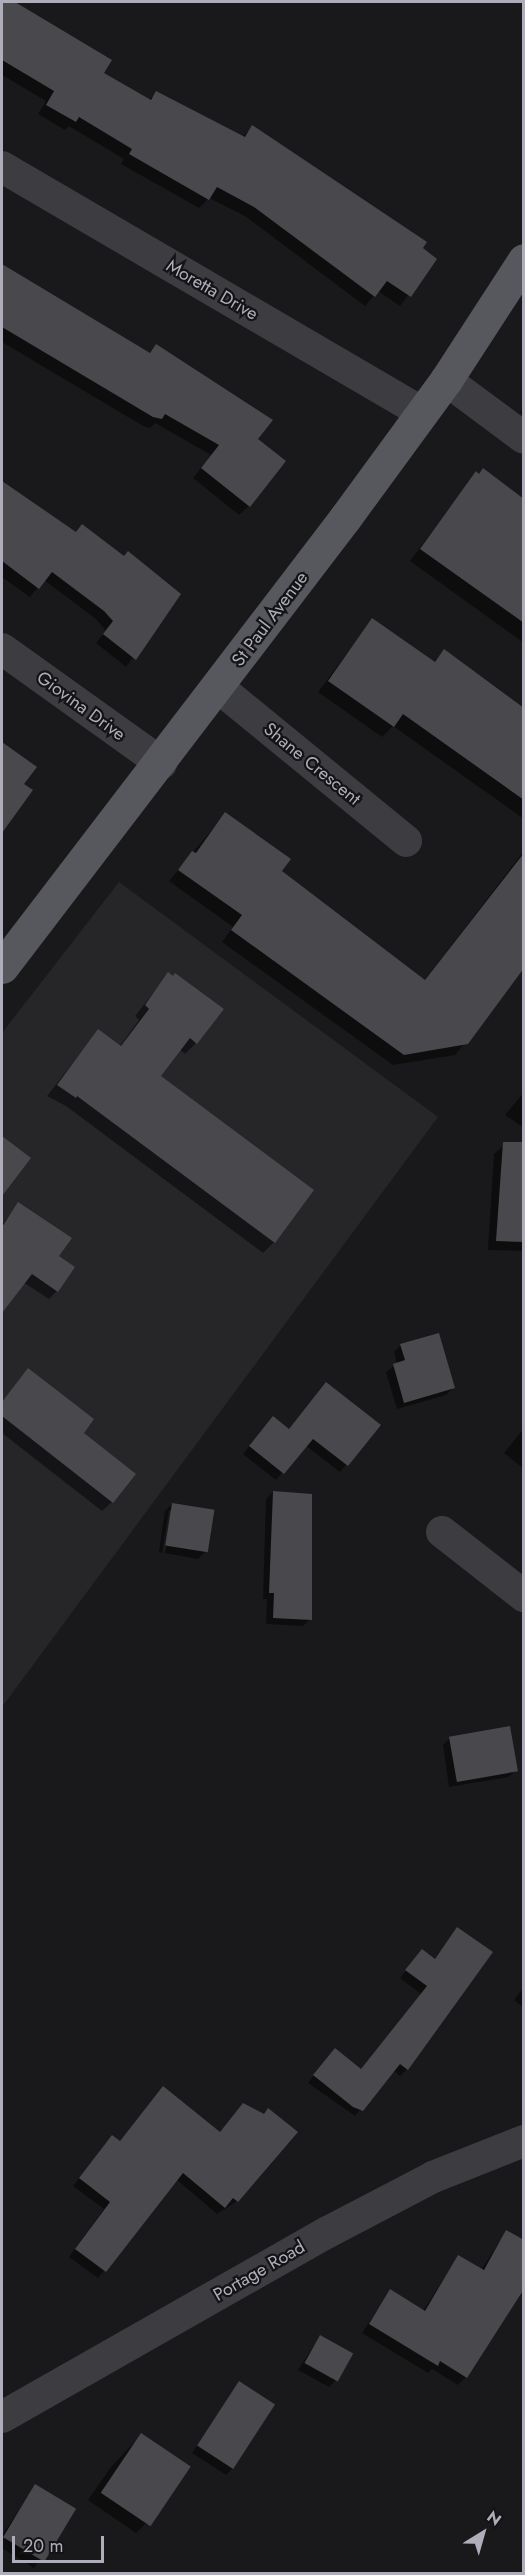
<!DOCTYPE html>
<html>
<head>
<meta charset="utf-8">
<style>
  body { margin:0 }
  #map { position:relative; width:525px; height:2575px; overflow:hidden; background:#19191b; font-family:Jost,sans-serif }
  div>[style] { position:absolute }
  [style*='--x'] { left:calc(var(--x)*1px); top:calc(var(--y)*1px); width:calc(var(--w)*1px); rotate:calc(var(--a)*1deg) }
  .built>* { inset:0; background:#262528 }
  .shadow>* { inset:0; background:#0007 }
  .building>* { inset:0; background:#49494d; transform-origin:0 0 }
  .minor>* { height:32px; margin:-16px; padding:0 16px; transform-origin:16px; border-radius:16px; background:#3d3c41 }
  .major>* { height:33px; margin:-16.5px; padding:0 16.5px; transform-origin:16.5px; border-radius:16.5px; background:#57575e }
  span { translate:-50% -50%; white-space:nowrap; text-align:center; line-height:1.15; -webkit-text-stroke:4.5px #141416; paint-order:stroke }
  .street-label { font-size:18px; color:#adaeb9 }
  .frame { position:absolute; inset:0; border:3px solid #adaeb9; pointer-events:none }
  .north { position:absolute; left:453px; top:2503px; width:60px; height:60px; -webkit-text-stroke:4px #141416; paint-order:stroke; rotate:37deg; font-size:16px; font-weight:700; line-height:24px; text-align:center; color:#adaeb9 }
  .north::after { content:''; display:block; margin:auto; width:21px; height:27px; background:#adaeb9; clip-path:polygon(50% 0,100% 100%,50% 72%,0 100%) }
  .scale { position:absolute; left:12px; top:2536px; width:92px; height:27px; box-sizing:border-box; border:3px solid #adaeb9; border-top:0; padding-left:8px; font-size:18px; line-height:21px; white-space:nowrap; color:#adaeb9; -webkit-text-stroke:4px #141416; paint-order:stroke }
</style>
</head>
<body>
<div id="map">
  <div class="built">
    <div style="clip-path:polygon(119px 882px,438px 1117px,2px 1707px,2px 1033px)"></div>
  </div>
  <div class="shadow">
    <div style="clip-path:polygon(2px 2px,19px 2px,17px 4px,102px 73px,149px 100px,157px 93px,242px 137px,253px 127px,435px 259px,400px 306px,378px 291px,365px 306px,245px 216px,209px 198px,199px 208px,121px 164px,124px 159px,69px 126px,65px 130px,38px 114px,46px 101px,2px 75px)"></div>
    <div style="clip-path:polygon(2px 265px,148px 354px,156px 346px,271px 420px,256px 439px,249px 506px,239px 515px,193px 478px,211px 455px,155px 423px,150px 428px,143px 426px,2px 342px)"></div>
    <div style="clip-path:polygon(524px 407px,524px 417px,520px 412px)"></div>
    <div style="clip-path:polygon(476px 473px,524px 502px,524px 643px,410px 561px)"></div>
    <div style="clip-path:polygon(2px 482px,75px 533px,124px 557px,179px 594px,126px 667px,96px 643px,106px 631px,96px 619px,44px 580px,30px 597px,2px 577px)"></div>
    <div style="clip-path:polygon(372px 620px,433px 663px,444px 651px,524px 711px,524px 819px,393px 726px,382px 737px,318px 692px)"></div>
    <div style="clip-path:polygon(5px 747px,22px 784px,30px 790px,2px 831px,2px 750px)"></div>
    <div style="clip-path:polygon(225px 814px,280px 872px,424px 981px,524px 851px,524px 968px,455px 1055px,393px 1065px,222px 942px,233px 927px,169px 881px)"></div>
    <div style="clip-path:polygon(168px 974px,196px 1043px,185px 1054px,179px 1049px,159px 1076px,274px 1242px,263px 1253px,66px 1106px,47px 1096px,98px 1031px,120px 1046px,139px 1020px,135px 1016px)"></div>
    <div style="clip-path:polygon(524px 1092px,524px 1128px,505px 1115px)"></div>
    <div style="clip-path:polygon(2px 1138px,28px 1158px,2px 1192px)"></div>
    <div style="clip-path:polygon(504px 1145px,524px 1146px,524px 1251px,488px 1250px,494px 1154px)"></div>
    <div style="clip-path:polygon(18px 1204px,57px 1257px,57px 1291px,49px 1299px,23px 1282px,2px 1311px,2px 1225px)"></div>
    <div style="clip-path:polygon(401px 1345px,453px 1388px,446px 1395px,397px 1409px,386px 1372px,397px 1364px,394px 1352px)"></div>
    <div style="clip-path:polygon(28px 1370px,82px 1433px,112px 1502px,102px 1511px,2px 1433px,2px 1402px)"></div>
    <div style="clip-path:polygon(266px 1425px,289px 1430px,378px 1425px,340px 1472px,305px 1445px,276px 1480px,243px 1454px)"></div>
    <div style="clip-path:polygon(524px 1428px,524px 1469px,504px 1453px)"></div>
    <div style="clip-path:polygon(273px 1492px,312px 1523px,310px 1619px,303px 1626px,266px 1624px,267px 1599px,263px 1599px,266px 1499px)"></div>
    <div style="clip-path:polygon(evenodd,172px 1504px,205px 1552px,198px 1559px,159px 1552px,165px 1511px,172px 1504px,169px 1510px,172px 1510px,165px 1553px,162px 1553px,169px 1510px)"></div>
    <div style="clip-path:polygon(450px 1738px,516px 1770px,509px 1777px,449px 1787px,443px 1745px)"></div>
    <div style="clip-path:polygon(451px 1936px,490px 1952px,407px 2069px,400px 2076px,393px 2070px,355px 2116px,308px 2083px,328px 2057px,361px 2070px,421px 1994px,400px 1978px,422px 1951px,434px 1960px)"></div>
    <div style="clip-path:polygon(524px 1987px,524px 2008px,514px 2000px)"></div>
    <div style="clip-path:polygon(156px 2095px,219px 2133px,243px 2105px,237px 2201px,217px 2214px,176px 2179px,98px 2278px,69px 2257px,104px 2209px,73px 2186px,105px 2144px,112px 2137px,119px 2142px)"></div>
    <div style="clip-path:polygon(506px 2232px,466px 2377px,458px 2385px,432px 2369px,428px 2373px,362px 2333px,390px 2291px,423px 2311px,458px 2257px,481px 2270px)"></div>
    <div style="clip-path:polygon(320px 2336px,336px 2380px,329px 2387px,298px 2370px)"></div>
    <div style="clip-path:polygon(239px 2383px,233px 2468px,226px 2475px,192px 2453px)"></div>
    <div style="clip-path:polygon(141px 2435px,146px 2523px,136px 2533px,88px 2500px,111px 2467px)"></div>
    <div style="clip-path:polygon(36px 2486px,74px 2509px,34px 2568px,2px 2548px,2px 2535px)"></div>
  </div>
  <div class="building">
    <div style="clip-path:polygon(2px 2px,15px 2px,112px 60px,104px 73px,151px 100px,156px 91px,245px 137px,252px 125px,427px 242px,423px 248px,437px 259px,411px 297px,387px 281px,375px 297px,254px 207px,217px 187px,209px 200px,129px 154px,132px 149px,79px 117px,76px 122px,46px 105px,54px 91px,2px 60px)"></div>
    <div style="clip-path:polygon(2px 264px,150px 353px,156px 344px,273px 420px,258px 439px,286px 461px,250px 507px,201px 468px,219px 445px,165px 414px,162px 419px,153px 417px,2px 327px)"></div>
    <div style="clip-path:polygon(483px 468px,524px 499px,524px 623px,420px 549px,476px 471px,479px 474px)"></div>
    <div style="clip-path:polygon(2px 481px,76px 532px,82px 524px,124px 556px,128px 551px,181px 594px,136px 660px,103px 634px,113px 621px,104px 611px,52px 572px,39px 589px,2px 561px)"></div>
    <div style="clip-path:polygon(372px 618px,435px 662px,444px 649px,524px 708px,524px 800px,403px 714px,394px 727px,328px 681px)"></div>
    <div style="clip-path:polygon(2px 742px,37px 767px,24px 784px,33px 790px,2px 833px)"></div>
    <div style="clip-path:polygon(225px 812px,291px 859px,282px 871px,425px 980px,524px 853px,524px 968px,468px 1044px,404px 1055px,231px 930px,242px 915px,178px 870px,192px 851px,196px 853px)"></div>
    <div style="clip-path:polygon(168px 972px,173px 976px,175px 973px,224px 1009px,197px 1044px,190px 1038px,161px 1076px,314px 1190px,275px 1243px,77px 1096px,76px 1098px,57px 1085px,98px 1029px,121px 1046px,149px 1009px,145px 1005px)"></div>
    <div style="clip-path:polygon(2px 1136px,31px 1158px,2px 1196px)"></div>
    <div style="clip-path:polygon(503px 1142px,524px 1142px,524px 1242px,496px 1241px)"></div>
    <div style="clip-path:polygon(18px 1202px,72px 1238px,59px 1256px,75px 1267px,58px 1292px,32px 1274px,2px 1313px,2px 1227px)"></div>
    <div style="clip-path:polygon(439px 1333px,455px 1388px,404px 1403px,393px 1364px,405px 1360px,400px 1344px)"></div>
    <div style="clip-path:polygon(28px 1368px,94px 1419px,84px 1433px,136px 1474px,113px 1503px,2px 1416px,2px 1402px)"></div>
    <div style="clip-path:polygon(326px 1382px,381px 1425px,348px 1466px,313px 1439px,284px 1474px,249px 1446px,273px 1416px,289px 1429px)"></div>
    <div style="clip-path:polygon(273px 1491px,312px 1494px,312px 1620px,273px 1618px,274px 1593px,269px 1593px)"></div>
    <div style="left:172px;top:1503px;width:43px;height:43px;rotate:9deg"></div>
    <div style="left:510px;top:1726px;width:46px;height:62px;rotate:80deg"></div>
    <div style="clip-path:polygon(457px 1927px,493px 1952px,408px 2070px,400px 2064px,363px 2111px,353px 2107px,313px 2075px,335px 2048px,361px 2069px,427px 1986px,405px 1970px,422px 1949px,435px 1959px)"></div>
    <div style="clip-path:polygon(163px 2086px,220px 2132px,243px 2103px,264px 2114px,268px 2108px,298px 2132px,238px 2202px,233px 2198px,225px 2208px,183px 2173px,106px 2272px,75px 2249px,110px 2202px,79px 2178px,112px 2135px,120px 2141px)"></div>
    <div style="clip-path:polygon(506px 2230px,524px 2240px,524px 2289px,467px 2378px,440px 2361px,438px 2366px,369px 2324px,390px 2289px,425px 2311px,458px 2255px,484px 2270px)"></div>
    <div style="left:320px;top:2335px;width:38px;height:32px;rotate:29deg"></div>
    <div style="left:239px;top:2381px;width:43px;height:77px;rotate:33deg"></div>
    <div style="left:141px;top:2433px;width:60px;height:72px;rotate:34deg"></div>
    <div style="left:35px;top:2484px;width:48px;height:62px;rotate:31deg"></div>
  </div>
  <div class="minor">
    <div style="--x:2;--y:167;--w:486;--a:30.3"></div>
    <div style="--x:446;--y:380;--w:97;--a:36.6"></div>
    <div style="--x:2;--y:649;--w:196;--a:35.6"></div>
    <div style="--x:218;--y:687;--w:243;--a:39.3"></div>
    <div style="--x:442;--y:1532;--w:104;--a:38"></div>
    <div style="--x:2;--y:2417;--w:375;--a:-29.6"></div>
    <div style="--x:328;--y:2232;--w:119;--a:-27.6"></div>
    <div style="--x:433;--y:2177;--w:98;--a:-21.6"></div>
  </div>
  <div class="major">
    <div style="--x:2;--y:967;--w:565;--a:-52.62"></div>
    <div style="--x:345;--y:518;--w:171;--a:-53.8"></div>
    <div style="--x:446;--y:380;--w:143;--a:-57"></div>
  </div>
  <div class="street-label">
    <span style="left:212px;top:290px;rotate:30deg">Moretta Drive</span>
    <span style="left:270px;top:619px;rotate:-53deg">St Paul Avenue</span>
    <span style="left:81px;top:706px;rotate:36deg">Giovina Drive</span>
    <span style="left:312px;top:764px;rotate:39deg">Shane Crescent</span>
    <span style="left:259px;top:2271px;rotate:-30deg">Portage Road</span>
  </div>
  <div class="frame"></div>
  <div class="north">N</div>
  <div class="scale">20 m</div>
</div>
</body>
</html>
